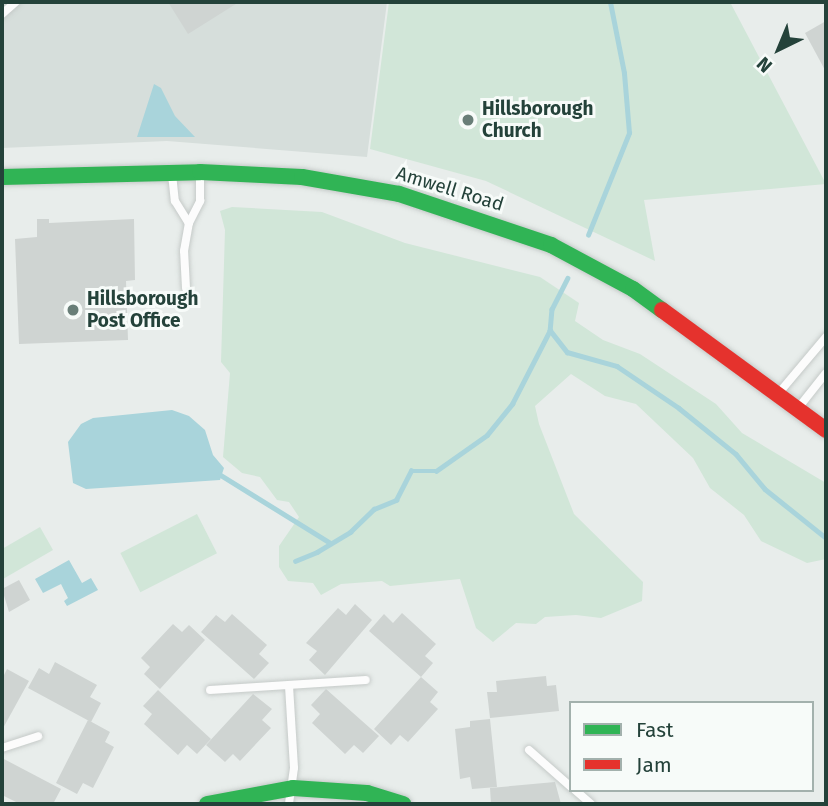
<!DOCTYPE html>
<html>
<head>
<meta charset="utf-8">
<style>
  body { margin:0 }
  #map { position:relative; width:828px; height:806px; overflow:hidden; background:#e8edeb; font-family:"Fira Sans",sans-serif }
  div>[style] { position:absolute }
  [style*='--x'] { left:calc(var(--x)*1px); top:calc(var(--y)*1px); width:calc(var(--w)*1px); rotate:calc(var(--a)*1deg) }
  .built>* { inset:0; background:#d6dedb }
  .green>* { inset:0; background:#d1e6d8; transform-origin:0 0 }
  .water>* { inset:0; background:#a9d4db }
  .stream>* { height:4.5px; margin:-2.25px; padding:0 2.25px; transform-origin:2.25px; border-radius:2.25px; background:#a9d4db }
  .building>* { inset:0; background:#cfd4d2 }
  .roads { filter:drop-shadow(0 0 2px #c5cac8) drop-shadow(0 0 2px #c5cac8) }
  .lane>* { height:8px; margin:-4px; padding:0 4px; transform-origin:4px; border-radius:4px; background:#fcfcfc }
  .fast>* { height:16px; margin:-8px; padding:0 8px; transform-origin:8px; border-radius:8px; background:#30b455 }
  .jam>* { height:16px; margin:-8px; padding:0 8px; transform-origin:8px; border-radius:8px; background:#e5322d }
  .dots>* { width:19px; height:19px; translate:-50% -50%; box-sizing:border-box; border:4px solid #f7fbf9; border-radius:50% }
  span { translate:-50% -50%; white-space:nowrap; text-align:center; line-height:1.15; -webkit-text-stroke:6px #f7fbf9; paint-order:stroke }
  .poi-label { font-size:19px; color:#24423a; font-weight:700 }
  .left { translate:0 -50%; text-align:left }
  .street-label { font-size:19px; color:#24423a }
  .frame { position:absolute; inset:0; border:4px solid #24423a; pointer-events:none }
  .legend { position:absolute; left:569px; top:701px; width:245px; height:91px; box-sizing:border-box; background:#f7fbf9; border:2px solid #a3b1ad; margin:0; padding:9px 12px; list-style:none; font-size:21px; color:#24423a }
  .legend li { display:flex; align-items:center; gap:14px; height:35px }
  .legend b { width:35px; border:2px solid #a3b1ad }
  .north { position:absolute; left:744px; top:14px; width:70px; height:70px; -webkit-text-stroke:5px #f7fbf9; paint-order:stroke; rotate:223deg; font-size:19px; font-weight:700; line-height:28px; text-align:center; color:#24423a }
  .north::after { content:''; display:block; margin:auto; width:24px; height:32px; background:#24423a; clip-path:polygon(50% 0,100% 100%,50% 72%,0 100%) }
</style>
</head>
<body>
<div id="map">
  <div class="built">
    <div style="clip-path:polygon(2px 2px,387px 2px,367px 157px,167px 141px,2px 148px)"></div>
  </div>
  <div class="green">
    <div style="clip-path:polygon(389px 2px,730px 2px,826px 184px,644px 200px,655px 261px,486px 181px,370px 149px)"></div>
    <div style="clip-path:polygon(232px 207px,322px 212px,405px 243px,540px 277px,579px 303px,575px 321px,603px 340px,640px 354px,716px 404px,742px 433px,826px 483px,826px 559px,807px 563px,761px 541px,744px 515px,710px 488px,693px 458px,636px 404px,605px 396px,571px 374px,535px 406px,539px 424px,574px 514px,643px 582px,642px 601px,601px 618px,576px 615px,545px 617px,536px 624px,516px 623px,493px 642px,476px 628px,460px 579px,390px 586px,382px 581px,341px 584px,321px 595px,313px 583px,288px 581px,279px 567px,279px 546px,299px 517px,289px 502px,277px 500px,260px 477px,242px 473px,223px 457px,230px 373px,221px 362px,225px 230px,220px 211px)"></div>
    <div style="left:197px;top:514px;width:44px;height:86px;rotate:63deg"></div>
    <div style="clip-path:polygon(40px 527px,53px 550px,3px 579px,2px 549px)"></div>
  </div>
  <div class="water">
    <div style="clip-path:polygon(154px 84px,161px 88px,175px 116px,195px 137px,137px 137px)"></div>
    <div style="clip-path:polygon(172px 410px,189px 416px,205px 430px,213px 455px,224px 468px,220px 480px,86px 489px,73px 483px,68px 442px,81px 424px,93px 418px)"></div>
    <div style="clip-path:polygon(69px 560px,82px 583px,91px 578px,98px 590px,67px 606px,64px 601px,68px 598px,61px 584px,43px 593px,35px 579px)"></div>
  </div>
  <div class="stream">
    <div style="--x:588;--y:235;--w:110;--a:-68.1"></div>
    <div style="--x:629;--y:133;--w:60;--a:-94.8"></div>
    <div style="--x:624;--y:73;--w:72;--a:-101.2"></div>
    <div style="--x:568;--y:278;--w:35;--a:117"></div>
    <div style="--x:552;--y:309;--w:21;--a:95"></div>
    <div style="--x:550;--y:330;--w:28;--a:52"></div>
    <div style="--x:567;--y:352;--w:52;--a:15.6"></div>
    <div style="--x:617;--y:366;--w:75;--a:34.1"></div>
    <div style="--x:679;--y:408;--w:73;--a:38.9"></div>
    <div style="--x:736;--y:454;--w:45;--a:50.4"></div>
    <div style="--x:765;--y:489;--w:77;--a:38.7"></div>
    <div style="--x:219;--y:474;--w:129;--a:31.7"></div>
    <div style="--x:295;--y:561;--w:24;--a:-22"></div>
    <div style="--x:317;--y:552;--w:39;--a:-31"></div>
    <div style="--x:350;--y:532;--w:33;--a:-44"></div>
    <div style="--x:374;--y:509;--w:24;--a:-22"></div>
    <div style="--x:396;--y:500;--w:33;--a:-63"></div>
    <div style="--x:411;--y:471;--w:25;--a:0"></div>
    <div style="--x:436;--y:471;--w:62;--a:-35.2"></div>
    <div style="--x:487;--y:435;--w:40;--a:-51"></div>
    <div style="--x:512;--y:404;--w:83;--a:-62.8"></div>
  </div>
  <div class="building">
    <div style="clip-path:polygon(168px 2px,239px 2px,188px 34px)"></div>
    <div style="clip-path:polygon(826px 21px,826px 72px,805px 33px)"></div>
    <div style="clip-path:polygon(37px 219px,49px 219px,49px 223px,134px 219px,135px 280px,126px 281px,128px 340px,19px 344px,15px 239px,37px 237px)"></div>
    <div style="clip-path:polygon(19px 580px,30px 600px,9px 612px,2px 589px)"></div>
    <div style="clip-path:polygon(355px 604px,372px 620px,325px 675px,309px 660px,317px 651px,306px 643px,338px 608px,346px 615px)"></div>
    <div style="clip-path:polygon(402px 613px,436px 644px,425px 656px,433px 663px,421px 677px,369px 631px,384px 614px,393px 623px)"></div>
    <div style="clip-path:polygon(232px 614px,267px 645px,259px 654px,269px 663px,254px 679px,201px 632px,216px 615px,225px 622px)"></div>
    <div style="clip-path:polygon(173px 624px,182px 632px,189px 625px,205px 640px,160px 689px,144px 674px,150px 667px,141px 658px)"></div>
    <div style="clip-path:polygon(55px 662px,97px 685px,90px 697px,101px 703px,91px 722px,28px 688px,39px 668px,49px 674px)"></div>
    <div style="clip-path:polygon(7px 669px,29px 681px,2px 730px,2px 679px)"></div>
    <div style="clip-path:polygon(546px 676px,547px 686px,556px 685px,559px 711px,490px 718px,487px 692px,497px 692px,496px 681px)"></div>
    <div style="clip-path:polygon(421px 677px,438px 692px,430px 702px,438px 709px,408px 742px,400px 735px,391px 745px,374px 729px)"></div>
    <div style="clip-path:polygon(326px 689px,379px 736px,363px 753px,354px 745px,345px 754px,312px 723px,320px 714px,311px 705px)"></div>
    <div style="clip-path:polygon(158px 690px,211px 739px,197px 754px,187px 745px,178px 755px,144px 724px,152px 714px,143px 706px)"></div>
    <div style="clip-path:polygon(253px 694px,272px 709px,262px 720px,271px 728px,240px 761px,233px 754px,225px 762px,206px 745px)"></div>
    <div style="clip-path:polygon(490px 719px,497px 787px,472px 789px,470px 777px,460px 779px,455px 729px,470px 727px,470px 721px)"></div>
    <div style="clip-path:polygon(88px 720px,110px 732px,105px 742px,114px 747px,93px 788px,83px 783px,77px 794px,56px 783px)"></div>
    <div style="clip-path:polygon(2px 758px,61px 789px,53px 804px,20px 804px,2px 795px)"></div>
    <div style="clip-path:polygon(555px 782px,561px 804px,491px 804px,490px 788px)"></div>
  </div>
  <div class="roads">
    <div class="lane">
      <div style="--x:2;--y:14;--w:18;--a:-41"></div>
      <div style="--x:172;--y:174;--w:27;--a:84"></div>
      <div style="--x:175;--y:201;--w:26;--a:58"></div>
      <div style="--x:186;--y:288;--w:37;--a:-93"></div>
      <div style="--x:184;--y:251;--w:28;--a:-80"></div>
      <div style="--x:189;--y:223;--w:25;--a:-63"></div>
      <div style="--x:200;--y:201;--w:27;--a:-90"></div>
      <div style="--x:778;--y:394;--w:75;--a:-49.9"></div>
      <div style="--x:799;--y:407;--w:43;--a:-51.5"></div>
      <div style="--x:289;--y:686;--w:82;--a:86.5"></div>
      <div style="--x:294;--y:768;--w:36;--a:98"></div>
      <div style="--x:210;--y:690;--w:156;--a:-3.7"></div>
      <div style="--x:2;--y:748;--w:38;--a:-18"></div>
      <div style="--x:529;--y:750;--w:56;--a:41.4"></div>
      <div style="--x:575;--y:790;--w:21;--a:41"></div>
    </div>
    <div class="fast">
      <div style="--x:2;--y:177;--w:198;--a:-1.4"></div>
      <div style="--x:200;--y:172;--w:102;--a:2.8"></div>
      <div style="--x:302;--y:177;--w:98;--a:9.9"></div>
      <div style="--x:399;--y:194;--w:160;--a:18.5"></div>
      <div style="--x:551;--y:245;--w:93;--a:28.2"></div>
      <div style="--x:633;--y:289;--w:36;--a:36"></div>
      <div style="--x:207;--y:804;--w:87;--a:-10.5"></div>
      <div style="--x:293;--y:788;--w:74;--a:3.9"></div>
      <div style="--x:367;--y:793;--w:38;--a:17"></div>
    </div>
    <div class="jam">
      <div style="--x:662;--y:310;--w:203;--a:36.2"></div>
    </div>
  </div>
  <div class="dots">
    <div style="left:468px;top:120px;background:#697e78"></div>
    <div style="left:73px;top:310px;background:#697e78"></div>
  </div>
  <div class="poi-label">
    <span class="left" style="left:482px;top:120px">Hillsborough<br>Church</span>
    <span class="left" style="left:87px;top:310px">Hillsborough<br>Post Office</span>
  </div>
  <div class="street-label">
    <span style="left:450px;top:189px;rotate:17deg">Amwell Road</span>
  </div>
  <div class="frame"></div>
  <ul class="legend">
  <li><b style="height:9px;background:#30b455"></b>Fast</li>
  <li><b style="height:9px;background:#e5322d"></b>Jam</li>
  </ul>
  <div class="north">N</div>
</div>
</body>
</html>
